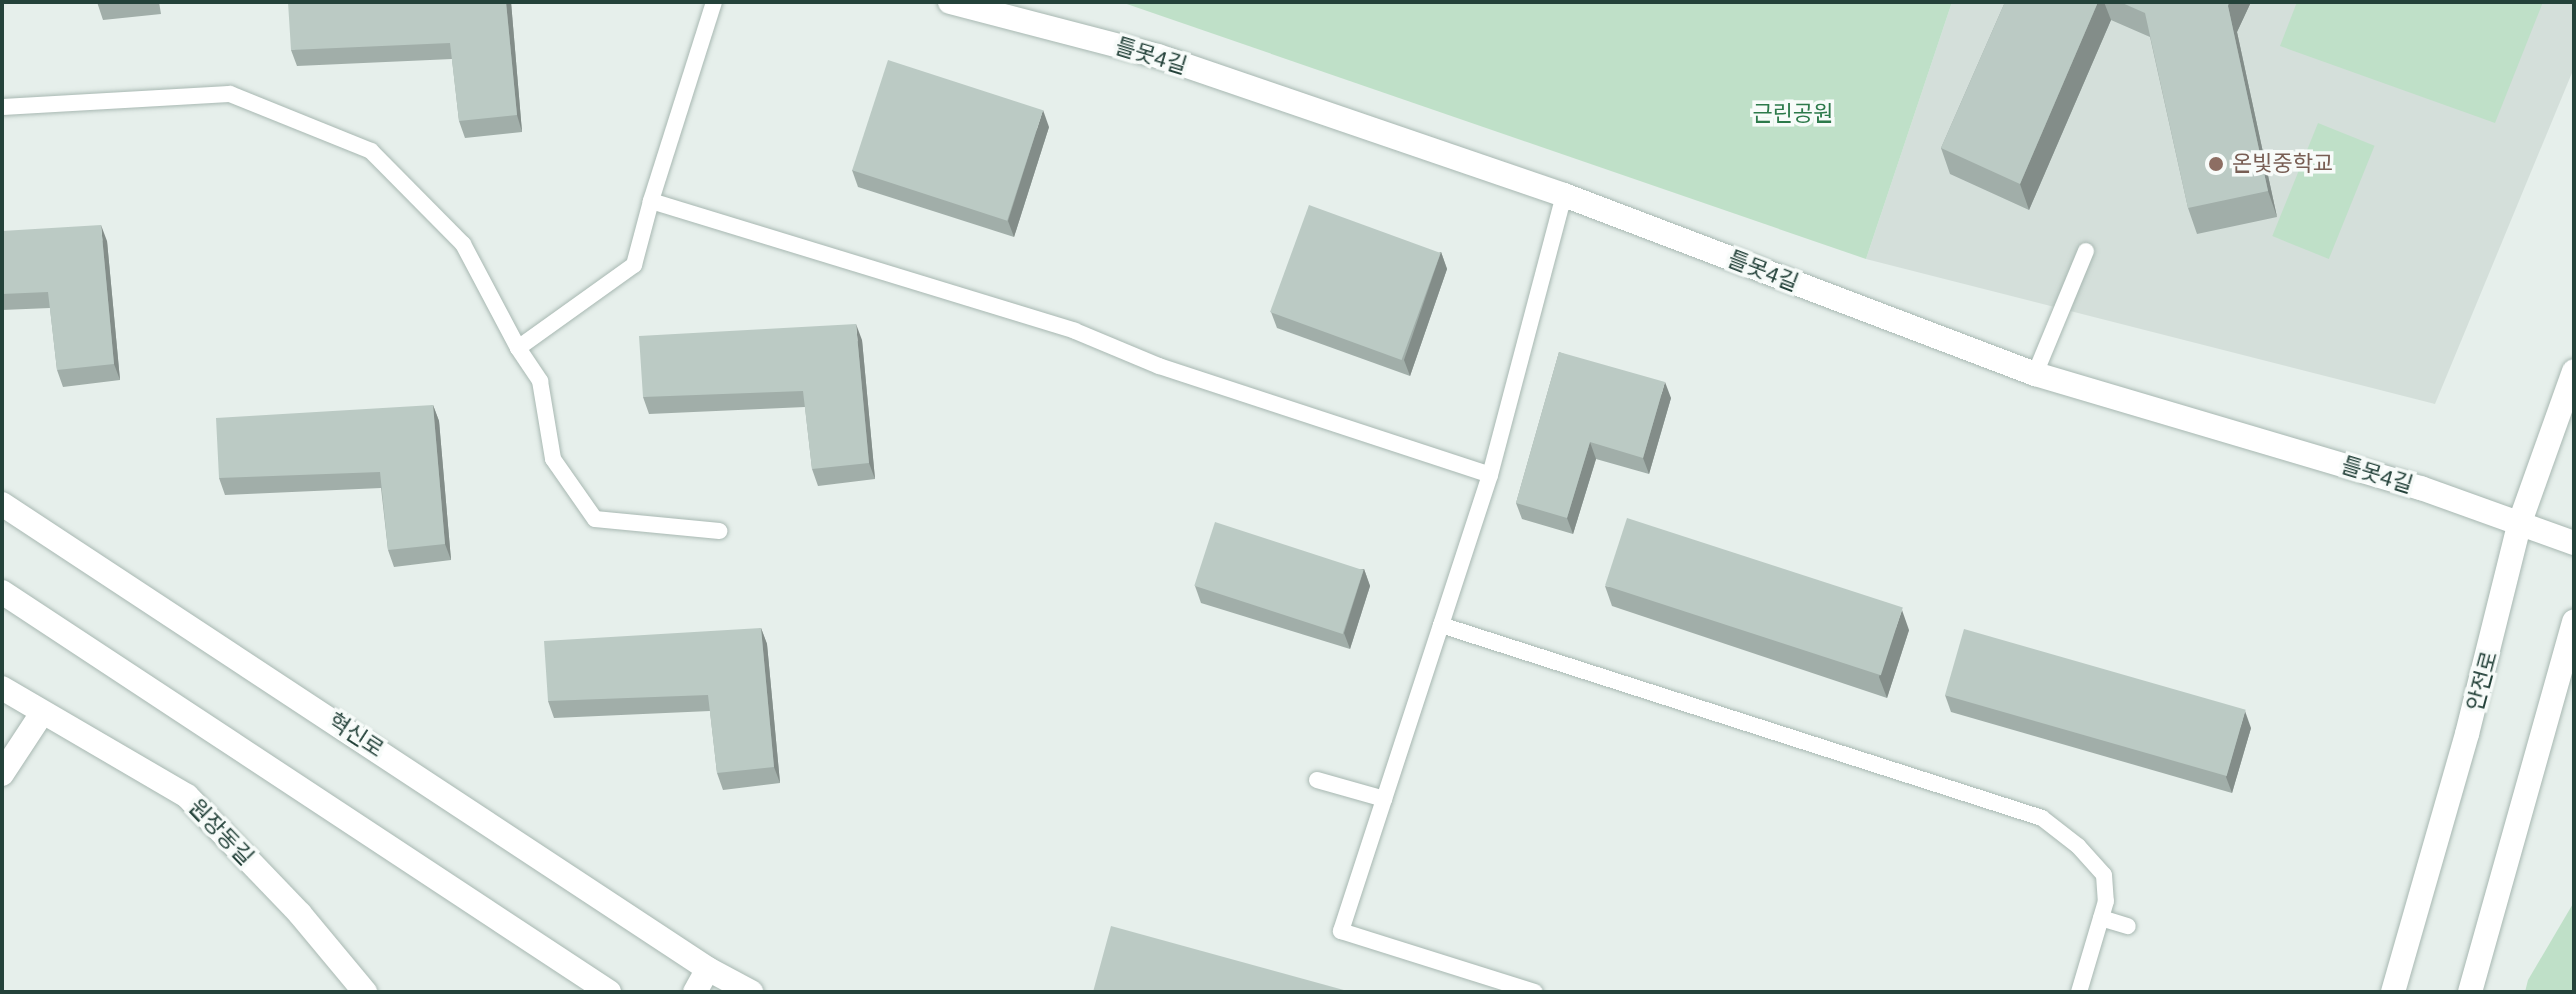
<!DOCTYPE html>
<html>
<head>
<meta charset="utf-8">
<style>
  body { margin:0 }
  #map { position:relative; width:2576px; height:994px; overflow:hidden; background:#e6efeb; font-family:Helvetica,"Noto Sans KR",sans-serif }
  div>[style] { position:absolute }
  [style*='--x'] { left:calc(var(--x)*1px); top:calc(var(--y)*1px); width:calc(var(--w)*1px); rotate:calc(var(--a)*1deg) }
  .built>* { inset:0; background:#d4dfda }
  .green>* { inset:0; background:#bfe0c8; transform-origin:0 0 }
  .roads { filter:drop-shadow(0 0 2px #a8b8b2) drop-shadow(0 0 2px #a8b8b2) }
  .service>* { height:16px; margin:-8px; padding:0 8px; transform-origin:8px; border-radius:8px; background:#fff }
  .minor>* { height:24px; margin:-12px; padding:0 12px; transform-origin:12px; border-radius:12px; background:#fff }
  .tertiary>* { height:24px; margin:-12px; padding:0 12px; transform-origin:12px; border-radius:12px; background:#fff }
  .secondary>* { height:24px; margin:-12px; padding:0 12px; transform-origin:12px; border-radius:12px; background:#fff }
  .wall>* { inset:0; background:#a1aea9 }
  .shaded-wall>* { inset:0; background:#838d89 }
  .building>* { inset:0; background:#bbcac4; transform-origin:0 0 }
  .dots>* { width:22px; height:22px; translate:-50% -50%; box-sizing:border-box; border:4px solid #f7fbf9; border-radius:50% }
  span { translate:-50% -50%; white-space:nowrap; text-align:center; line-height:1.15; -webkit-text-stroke:7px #f7fbf9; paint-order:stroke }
  .street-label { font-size:22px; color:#24423a }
  .park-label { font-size:22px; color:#2d7a4b }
  .education-label { font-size:22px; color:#785e54 }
  .left { translate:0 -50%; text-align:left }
  .frame { position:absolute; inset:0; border:4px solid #24423a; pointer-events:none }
</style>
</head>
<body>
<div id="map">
  <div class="built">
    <div style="clip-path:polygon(1952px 2px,2574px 2px,2574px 68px,2435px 404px,1866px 259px)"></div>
  </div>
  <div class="green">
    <div style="clip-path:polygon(1121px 2px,1952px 2px,1866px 259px)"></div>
    <div style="clip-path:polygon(2297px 2px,2543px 2px,2495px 123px,2280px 46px)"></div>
    <div style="left:2318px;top:123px;width:61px;height:122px;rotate:22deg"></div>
    <div style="clip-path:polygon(2574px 902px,2574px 992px,2525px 992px,2528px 980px)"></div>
  </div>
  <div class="roads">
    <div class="service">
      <div style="--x:714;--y:2;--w:209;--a:107.6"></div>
      <div style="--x:651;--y:201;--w:443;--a:17"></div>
      <div style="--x:1075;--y:331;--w:91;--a:22.6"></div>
      <div style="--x:1159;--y:366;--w:348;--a:18.2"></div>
      <div style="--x:1490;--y:475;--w:290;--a:-75.2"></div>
      <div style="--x:2;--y:107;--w:228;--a:-3.3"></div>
      <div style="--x:230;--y:94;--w:152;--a:22"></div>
      <div style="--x:371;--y:151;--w:131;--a:45.3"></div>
      <div style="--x:463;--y:244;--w:118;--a:62.1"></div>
      <div style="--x:518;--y:348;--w:40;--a:56"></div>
      <div style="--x:540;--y:381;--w:79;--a:80.5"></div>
      <div style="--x:553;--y:459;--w:73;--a:55"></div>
      <div style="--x:595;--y:519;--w:125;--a:5.5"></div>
      <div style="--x:518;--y:348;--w:143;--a:-35.6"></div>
      <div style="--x:634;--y:265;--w:66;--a:-75.1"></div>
      <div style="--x:2035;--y:374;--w:133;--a:-67.5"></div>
      <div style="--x:1490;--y:475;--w:480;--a:108.1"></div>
      <div style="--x:1341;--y:931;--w:203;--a:17.5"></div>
      <div style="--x:1441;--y:625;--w:631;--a:17.8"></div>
      <div style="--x:2042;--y:818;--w:46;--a:37.9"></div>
      <div style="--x:2078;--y:846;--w:39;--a:48"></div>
      <div style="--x:2104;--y:875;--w:26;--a:86"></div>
      <div style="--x:2106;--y:901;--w:95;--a:106.5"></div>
      <div style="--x:1317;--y:780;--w:70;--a:15.8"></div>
      <div style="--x:2101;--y:918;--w:28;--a:17"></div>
    </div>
    <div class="minor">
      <div style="--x:950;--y:2;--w:215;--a:14.6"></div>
      <div style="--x:1158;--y:56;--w:429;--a:18.9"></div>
      <div style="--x:1564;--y:195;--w:504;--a:20.81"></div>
      <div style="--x:2035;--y:374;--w:402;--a:16.5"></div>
      <div style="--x:2421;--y:488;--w:163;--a:19.8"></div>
      <div style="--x:2;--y:688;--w:214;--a:30.3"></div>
      <div style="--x:187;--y:796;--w:163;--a:46.2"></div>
      <div style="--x:300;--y:914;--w:102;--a:50.2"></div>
      <div style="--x:2;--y:774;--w:73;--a:-56.7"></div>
      <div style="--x:695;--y:992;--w:26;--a:-61"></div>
    </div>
    <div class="tertiary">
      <div style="--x:2393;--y:992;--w:268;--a:-74"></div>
      <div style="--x:2467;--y:734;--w:219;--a:-76"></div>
      <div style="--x:2520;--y:522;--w:160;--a:-70.3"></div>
      <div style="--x:2470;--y:992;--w:385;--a:-74.3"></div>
    </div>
    <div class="secondary">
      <div style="--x:2;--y:504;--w:845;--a:33.37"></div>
      <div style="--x:708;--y:969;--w:49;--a:28.1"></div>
      <div style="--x:2;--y:592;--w:727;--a:33.38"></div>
    </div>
  </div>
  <div class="wall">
    <div style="clip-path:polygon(97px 2px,159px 2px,161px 14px,103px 20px)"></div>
    <div style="clip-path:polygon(511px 2px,522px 132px,465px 138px,459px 121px,452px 59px,297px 66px,291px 50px)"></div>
    <div style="clip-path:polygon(2005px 2px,2251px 2px,2237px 32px,2277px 217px,2197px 234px,2188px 208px,2150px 37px,2111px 20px,2029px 210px,1950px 174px,1941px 148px)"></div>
    <div style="clip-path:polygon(1049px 127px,1014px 237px,858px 187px,852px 170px)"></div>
    <div style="clip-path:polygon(2px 231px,107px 241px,120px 380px,63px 387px,57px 370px,50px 308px,2px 310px)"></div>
    <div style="clip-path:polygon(1441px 252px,1447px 269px,1410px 376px,1277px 328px,1271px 312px)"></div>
    <div style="clip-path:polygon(862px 340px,875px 479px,818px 486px,812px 469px,805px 407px,649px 414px,643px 397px)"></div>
    <div style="clip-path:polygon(1559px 352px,1671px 398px,1649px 474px,1596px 459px,1573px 534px,1522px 519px,1516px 503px)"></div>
    <div style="clip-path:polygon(433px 405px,439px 421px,451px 560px,394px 567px,388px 550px,381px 488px,225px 495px,219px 478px)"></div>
    <div style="clip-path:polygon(1364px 569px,1370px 586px,1350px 649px,1201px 603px,1195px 586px)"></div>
    <div style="clip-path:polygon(1605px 586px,1909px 630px,1887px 698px,1612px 606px)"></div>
    <div style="clip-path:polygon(761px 628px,767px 644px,780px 783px,723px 790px,717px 773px,710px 711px,554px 718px,548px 701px)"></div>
    <div style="clip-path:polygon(1945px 695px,2251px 728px,2232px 793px,1951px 712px)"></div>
  </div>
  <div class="shaded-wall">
    <div style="clip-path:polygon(506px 2px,511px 2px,522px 132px,517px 115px)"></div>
    <div style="clip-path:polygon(2098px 2px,2104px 2px,2111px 20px,2029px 210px,2020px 184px)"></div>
    <div style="clip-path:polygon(2229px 2px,2251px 2px,2237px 32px,2277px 217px,2268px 191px,2228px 6px)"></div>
    <div style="clip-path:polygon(1043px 110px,1049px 127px,1014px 237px,1008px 221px)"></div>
    <div style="clip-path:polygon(101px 225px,107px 241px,120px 380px,114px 364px)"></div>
    <div style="clip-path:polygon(1441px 252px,1447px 269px,1410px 376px,1404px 360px)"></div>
    <div style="clip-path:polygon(856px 324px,862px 340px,875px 479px,869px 463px)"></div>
    <div style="clip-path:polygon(1665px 382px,1671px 398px,1649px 474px,1643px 458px)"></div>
    <div style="clip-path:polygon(433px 405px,439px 421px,451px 560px,445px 544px)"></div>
    <div style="clip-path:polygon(1590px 442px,1596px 459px,1573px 534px,1567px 518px)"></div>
    <div style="clip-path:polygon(1364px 569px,1370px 586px,1350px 649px,1344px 633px)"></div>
    <div style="clip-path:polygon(1902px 610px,1909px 630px,1887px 698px,1879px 677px)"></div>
    <div style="clip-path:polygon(761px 628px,767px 644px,780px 783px,774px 767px)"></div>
    <div style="clip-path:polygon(2245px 711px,2251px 728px,2232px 793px,2226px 777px)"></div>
  </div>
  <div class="building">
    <div style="clip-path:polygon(288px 2px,506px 2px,517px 115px,459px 121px,450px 43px,291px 50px)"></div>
    <div style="clip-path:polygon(2005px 2px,2098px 2px,2020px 184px,1941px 148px)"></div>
    <div style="clip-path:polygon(2120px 2px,2229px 2px,2228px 6px,2268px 191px,2188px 208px,2145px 13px)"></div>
    <div style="left:888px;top:60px;width:163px;height:116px;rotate:18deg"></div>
    <div style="left:1309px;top:205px;width:140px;height:114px;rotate:20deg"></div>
    <div style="clip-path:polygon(101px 225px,114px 364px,57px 370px,48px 292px,2px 294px,2px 231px)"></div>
    <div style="clip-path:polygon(856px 324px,869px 463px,812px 469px,803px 391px,643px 397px,639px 336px)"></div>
    <div style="clip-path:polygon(1559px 352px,1665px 382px,1643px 458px,1590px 442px,1567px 518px,1516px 503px)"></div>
    <div style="clip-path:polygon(433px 405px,445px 544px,388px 550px,380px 472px,219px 478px,216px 418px)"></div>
    <div style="left:1627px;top:518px;width:290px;height:71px;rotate:18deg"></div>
    <div style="left:1215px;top:522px;width:156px;height:67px;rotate:18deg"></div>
    <div style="clip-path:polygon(761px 628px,774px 767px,717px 773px,708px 695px,548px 701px,544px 641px)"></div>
    <div style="left:1964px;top:629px;width:293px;height:69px;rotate:16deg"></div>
    <div style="clip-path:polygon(1111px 926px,1351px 992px,1093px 992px)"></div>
  </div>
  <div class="dots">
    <div style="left:2216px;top:164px;background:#8d6e63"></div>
  </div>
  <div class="street-label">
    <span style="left:1151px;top:56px;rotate:17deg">틀못4길</span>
    <span style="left:1763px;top:271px;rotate:21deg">틀못4길</span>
    <span style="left:2377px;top:475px;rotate:17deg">틀못4길</span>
    <span style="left:2482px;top:681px;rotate:-75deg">안전로</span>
    <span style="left:356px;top:735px;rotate:33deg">혁신로</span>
    <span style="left:221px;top:832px;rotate:46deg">원장동길</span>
  </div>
  <div class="park-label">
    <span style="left:1793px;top:114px">근린공원</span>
  </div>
  <div class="education-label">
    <span class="left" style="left:2232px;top:164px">온빛중학교</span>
  </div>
  <div class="frame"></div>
</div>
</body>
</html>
